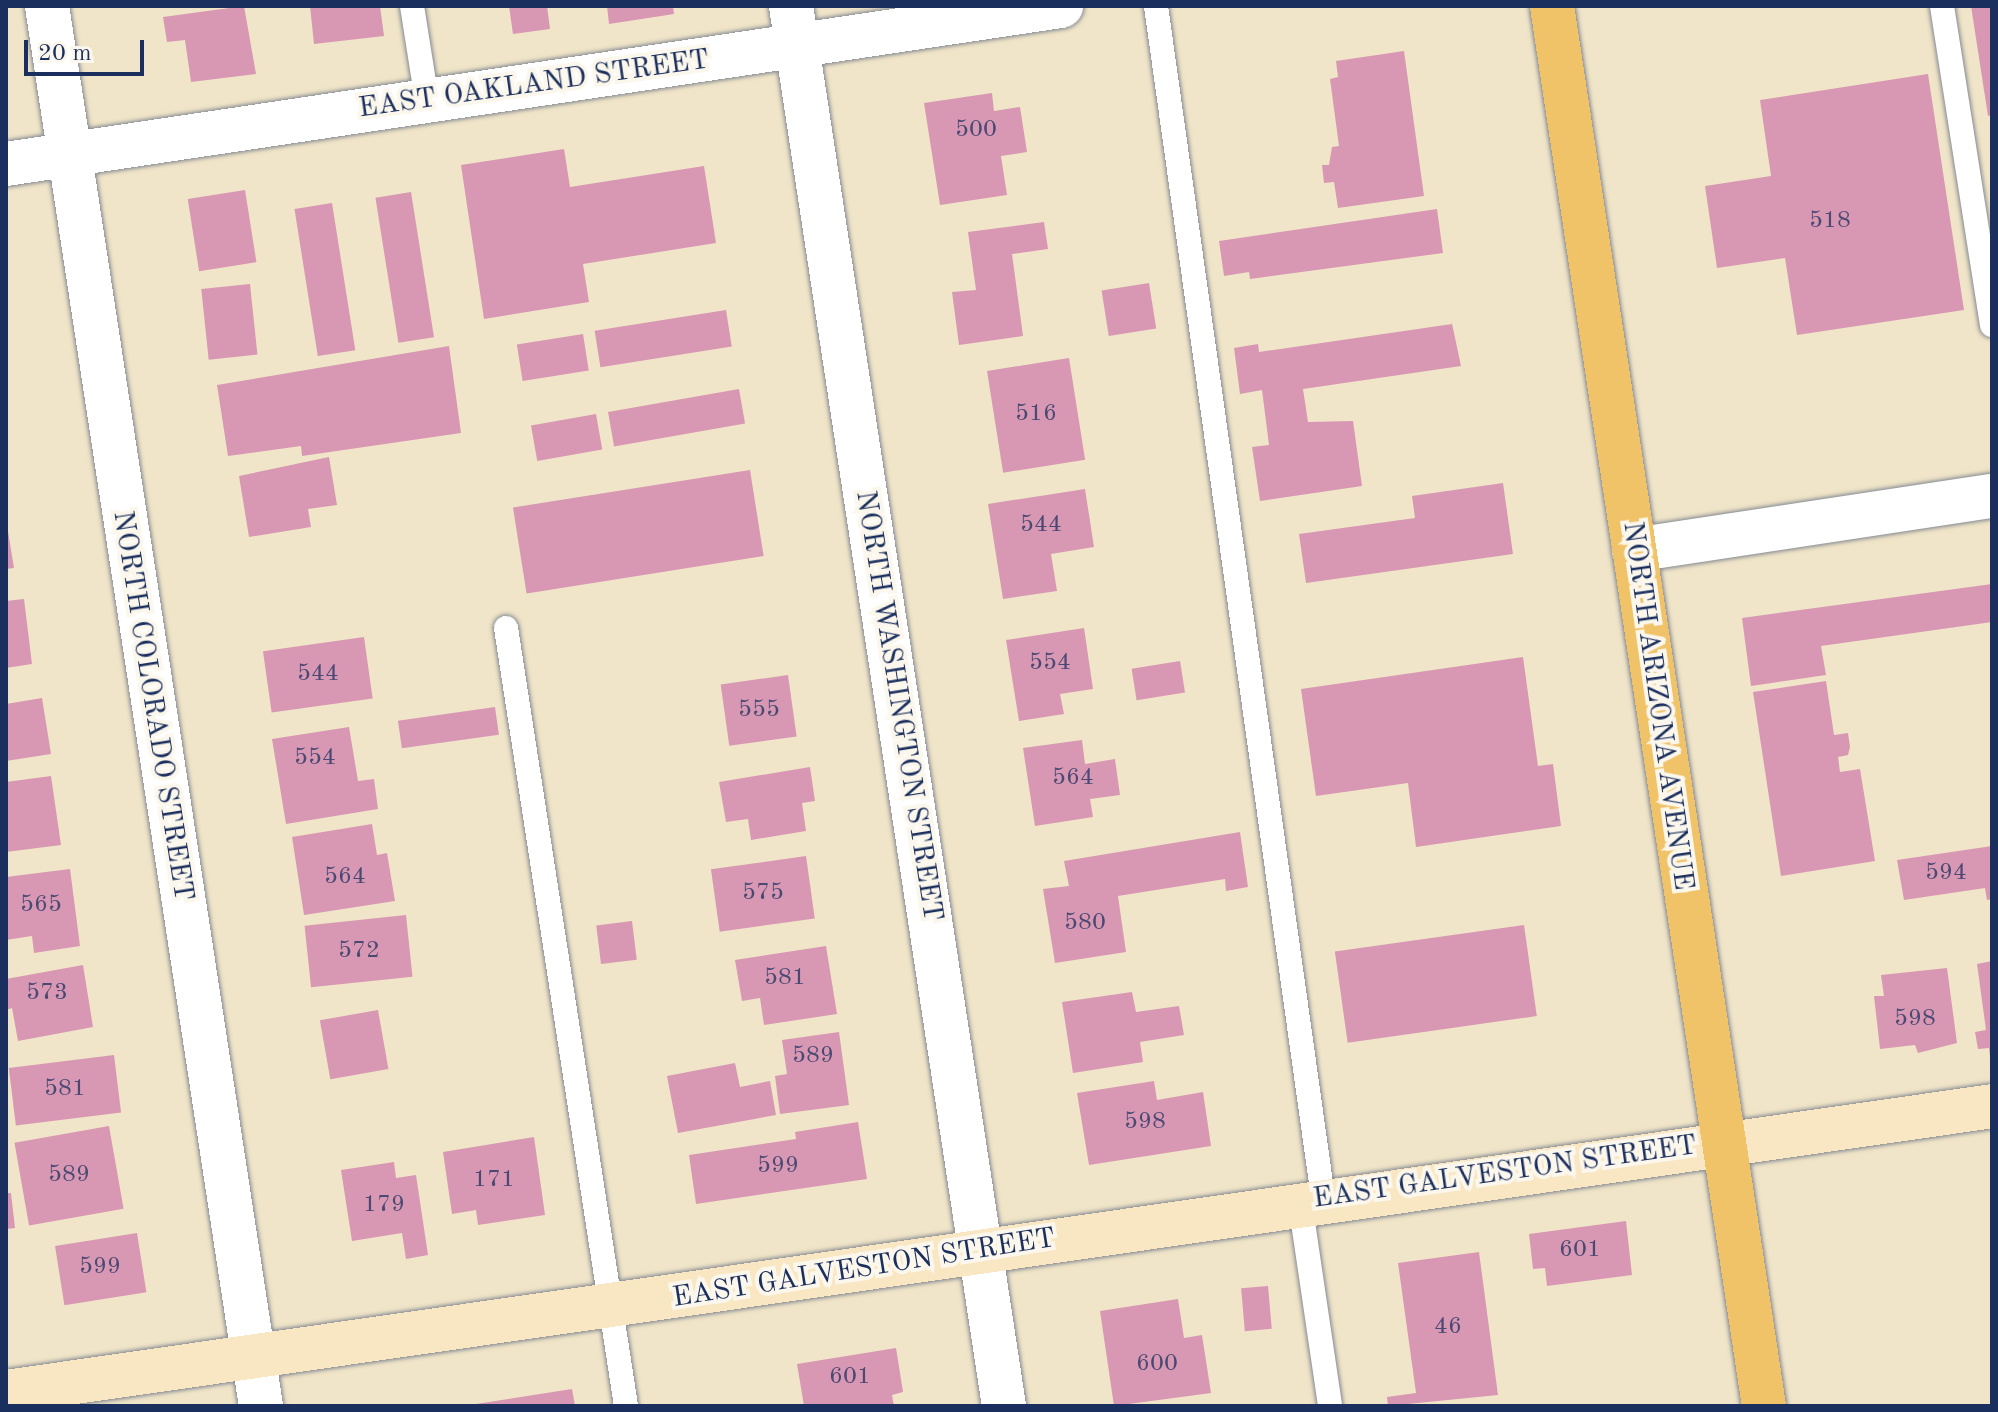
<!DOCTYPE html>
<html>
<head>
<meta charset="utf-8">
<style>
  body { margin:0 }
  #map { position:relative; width:1998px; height:1412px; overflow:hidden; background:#f0e5c8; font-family:"Old Standard TT",serif }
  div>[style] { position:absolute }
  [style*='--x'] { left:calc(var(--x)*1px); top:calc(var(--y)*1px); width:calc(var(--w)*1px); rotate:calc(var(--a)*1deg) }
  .building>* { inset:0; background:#d898b3; transform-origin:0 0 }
  .roads { filter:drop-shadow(0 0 2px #868a93) drop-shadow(0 0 2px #868a93) }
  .lane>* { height:24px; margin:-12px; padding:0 12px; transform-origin:12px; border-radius:12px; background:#fff }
  .street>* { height:44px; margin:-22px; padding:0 22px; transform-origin:22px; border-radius:22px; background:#fff }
  .secondary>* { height:44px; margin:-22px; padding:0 22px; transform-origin:22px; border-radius:22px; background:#f9e7c3 }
  .primary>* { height:44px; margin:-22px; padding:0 22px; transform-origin:22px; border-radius:22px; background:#f1c369 }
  span { translate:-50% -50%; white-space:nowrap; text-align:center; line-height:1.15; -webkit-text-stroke:8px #fbf7ec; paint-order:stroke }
  .number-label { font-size:24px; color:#4a4973 }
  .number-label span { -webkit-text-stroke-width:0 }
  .street-label { font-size:28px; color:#1b2f5e }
  .frame { position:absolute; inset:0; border:8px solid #1b2f5e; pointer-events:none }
  .scale { position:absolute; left:24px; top:40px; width:120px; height:36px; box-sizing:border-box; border:4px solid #1b2f5e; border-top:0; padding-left:10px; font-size:24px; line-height:28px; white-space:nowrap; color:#1b2f5e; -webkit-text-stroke:6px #fbf7ec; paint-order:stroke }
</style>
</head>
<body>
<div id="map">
  <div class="building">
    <div style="clip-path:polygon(244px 6px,256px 74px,191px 82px,185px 40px,167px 42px,163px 17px)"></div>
    <div style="clip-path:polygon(310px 6px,380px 6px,384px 36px,314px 44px)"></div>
    <div style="clip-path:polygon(509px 6px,547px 6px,550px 29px,513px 34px)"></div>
    <div style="clip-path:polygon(607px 6px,673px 6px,674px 14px,609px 24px)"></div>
    <div style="clip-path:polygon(1971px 6px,1992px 6px,1992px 115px,1988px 116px)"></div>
    <div style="clip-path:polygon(1404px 51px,1424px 196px,1338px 208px,1334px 182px,1324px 183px,1322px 165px,1329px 165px,1332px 147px,1339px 146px,1330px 79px,1338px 77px,1336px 61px)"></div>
    <div style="clip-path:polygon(1928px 74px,1964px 310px,1797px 335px,1785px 258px,1717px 268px,1705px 186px,1771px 176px,1760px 100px)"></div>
    <div style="clip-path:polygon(992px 93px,994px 111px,1020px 107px,1027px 152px,1001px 156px,1007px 195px,940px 205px,924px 103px)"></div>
    <div style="clip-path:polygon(564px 149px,570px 187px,704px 166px,716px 243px,583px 264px,589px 302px,484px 319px,461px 165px)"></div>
    <div style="left:245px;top:190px;width:73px;height:58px;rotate:81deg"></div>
    <div style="left:411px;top:192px;width:147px;height:36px;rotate:81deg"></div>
    <div style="left:332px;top:203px;width:149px;height:38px;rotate:81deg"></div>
    <div style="clip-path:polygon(1437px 209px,1443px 253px,1250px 279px,1249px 272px,1224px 276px,1219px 241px)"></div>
    <div style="clip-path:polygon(1044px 222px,1048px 249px,1012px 254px,1023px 336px,959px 345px,952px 292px,976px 290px,968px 232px)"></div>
    <div style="left:1149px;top:283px;width:46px;height:48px;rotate:81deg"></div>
    <div style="left:250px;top:284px;width:71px;height:49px;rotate:84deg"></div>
    <div style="left:726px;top:310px;width:37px;height:133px;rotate:81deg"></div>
    <div style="clip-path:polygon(1450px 314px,1461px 366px,1303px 389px,1308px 422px,1353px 421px,1362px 486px,1260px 501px,1252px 447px,1269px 445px,1262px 390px,1240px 394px,1234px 348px,1258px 344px,1259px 352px,1452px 324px)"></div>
    <div style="left:583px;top:334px;width:37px;height:67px;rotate:81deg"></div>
    <div style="clip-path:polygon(449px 346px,461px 433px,302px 456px,301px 446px,228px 456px,217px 385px)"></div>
    <div style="left:1069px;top:358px;width:103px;height:83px;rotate:81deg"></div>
    <div style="left:739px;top:389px;width:35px;height:133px;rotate:80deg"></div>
    <div style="left:596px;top:414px;width:36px;height:66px;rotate:80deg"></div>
    <div style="clip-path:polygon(329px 457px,337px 505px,308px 509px,311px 527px,249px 537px,239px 476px)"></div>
    <div style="left:750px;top:470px;width:87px;height:240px;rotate:81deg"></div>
    <div style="clip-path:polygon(1503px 483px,1513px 554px,1306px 583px,1299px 534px,1415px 518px,1412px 496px)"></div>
    <div style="clip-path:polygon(1085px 489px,1094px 547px,1051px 554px,1057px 591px,1003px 599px,988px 504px)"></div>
    <div style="clip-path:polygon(6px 519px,14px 568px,6px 569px)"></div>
    <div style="clip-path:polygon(1992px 584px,1992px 622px,1821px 646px,1826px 675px,1751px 686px,1742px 618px)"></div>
    <div style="clip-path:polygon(24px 599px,32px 664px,6px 668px,6px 601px)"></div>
    <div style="clip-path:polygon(1084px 628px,1093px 689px,1060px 694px,1064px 714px,1019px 721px,1006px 640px)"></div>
    <div style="left:364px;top:637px;width:62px;height:102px;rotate:82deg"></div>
    <div style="clip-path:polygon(1523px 657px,1538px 766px,1553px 764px,1561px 826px,1416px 847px,1408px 783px,1316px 796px,1301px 689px)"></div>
    <div style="left:1180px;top:661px;width:32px;height:49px;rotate:81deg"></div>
    <div style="left:788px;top:675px;width:62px;height:68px;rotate:82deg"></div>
    <div style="clip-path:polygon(1826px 681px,1834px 735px,1848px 733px,1850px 747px,1848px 755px,1838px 757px,1840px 772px,1860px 769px,1875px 861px,1781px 876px,1753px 692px)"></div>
    <div style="clip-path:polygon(42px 698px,51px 754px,6px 761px,6px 704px)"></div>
    <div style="left:495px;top:707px;width:28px;height:98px;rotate:82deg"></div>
    <div style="clip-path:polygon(349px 727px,358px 781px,374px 779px,378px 809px,286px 824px,272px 739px)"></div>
    <div style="clip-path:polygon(1082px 740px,1085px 764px,1115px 759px,1120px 795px,1090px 799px,1093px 817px,1035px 826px,1023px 748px)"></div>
    <div style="clip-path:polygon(810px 767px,815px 801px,802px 803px,806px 831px,751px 840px,748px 819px,726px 822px,719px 782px)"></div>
    <div style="clip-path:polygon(51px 776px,61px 845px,6px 852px,6px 782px)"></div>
    <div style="clip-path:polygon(372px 824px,377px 855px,387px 853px,395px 901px,304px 915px,292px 837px)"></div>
    <div style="clip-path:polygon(1240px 832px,1248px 887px,1226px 891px,1225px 879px,1118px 896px,1126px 952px,1055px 963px,1043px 889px,1069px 886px,1064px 861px)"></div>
    <div style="clip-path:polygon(1992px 846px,1992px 899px,1987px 900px,1985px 888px,1904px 900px,1897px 860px)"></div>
    <div style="left:806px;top:856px;width:63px;height:96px;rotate:82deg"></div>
    <div style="clip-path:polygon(70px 869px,80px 946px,34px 953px,32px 936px,6px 940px,6px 877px)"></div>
    <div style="left:406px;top:915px;width:62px;height:102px;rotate:84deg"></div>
    <div style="left:632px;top:921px;width:39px;height:36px;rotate:83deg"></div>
    <div style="left:1524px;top:925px;width:92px;height:191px;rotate:82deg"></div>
    <div style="clip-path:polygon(826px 946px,837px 1014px,764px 1025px,760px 998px,742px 1001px,735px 960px)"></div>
    <div style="clip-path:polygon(1992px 961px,1992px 1057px,1990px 1057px,1989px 1048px,1978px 1049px,1975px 1032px,1986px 1030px,1977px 964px)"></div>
    <div style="clip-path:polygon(83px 965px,93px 1027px,18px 1041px,12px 1008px,6px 1010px,6px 979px)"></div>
    <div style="clip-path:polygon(1947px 968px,1957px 1043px,1918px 1053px,1915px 1045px,1880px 1049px,1874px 996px,1884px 996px,1881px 975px)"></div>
    <div style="clip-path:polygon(1132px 992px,1136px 1012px,1179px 1006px,1184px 1035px,1140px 1042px,1143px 1062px,1073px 1073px,1062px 1002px)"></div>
    <div style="left:378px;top:1010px;width:60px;height:59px;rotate:80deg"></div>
    <div style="clip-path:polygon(839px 1032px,849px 1105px,780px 1114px,775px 1076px,787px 1074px,782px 1040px)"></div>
    <div style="left:114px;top:1055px;width:58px;height:106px;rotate:83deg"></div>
    <div style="clip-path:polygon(735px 1063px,740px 1087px,770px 1081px,776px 1115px,678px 1133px,667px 1076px)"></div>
    <div style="clip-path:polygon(1154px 1081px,1157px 1100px,1203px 1092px,1211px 1146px,1089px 1165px,1077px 1093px)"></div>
    <div style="clip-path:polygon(858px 1122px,867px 1179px,696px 1204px,689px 1155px,796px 1139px,795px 1132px)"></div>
    <div style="left:109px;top:1126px;width:84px;height:96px;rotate:80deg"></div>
    <div style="clip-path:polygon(534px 1137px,545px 1215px,478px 1225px,476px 1210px,452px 1214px,443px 1152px)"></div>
    <div style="clip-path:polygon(394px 1162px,396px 1178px,416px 1175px,428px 1255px,406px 1259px,402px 1233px,352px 1241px,341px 1170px)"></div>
    <div style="clip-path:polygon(6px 1193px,11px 1193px,15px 1228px,6px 1229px)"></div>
    <div style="clip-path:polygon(1626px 1221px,1632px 1275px,1547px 1286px,1545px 1268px,1533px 1269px,1529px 1234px)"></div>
    <div style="left:137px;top:1233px;width:60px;height:83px;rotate:81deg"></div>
    <div style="clip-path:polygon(1479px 1252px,1498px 1395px,1388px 1406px,1387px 1397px,1416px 1393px,1398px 1263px)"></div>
    <div style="left:1268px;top:1286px;width:43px;height:27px;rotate:85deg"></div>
    <div style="clip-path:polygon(1178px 1299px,1184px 1338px,1202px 1335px,1211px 1393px,1114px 1406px,1100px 1311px)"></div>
    <div style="clip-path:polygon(896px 1348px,903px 1392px,892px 1395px,894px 1406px,804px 1406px,797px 1364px)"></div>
    <div style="clip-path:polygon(572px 1389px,575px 1406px,476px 1406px,476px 1404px)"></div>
  </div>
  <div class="roads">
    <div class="lane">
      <div style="--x:412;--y:6;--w:96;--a:81"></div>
      <div style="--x:1156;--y:6;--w:1204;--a:82.02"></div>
      <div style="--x:1942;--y:6;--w:323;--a:81.1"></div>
      <div style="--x:506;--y:628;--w:787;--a:81.23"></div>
      <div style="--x:1300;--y:1202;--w:206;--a:81.6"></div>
    </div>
    <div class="street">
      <div style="--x:47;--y:6;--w:1416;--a:81.31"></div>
      <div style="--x:791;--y:6;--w:1416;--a:81.35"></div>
      <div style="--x:6;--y:164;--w:1067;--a:-8.52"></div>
      <div style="--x:1634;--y:550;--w:362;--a:-8.6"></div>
    </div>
    <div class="secondary">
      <div style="--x:6;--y:1392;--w:2006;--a:-8.19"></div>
    </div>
    <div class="primary">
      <div style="--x:1552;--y:6;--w:1416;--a:81.39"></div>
    </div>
  </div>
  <div class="number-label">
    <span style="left:976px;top:131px">500</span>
    <span style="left:1830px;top:222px">518</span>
    <span style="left:1036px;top:415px">516</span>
    <span style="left:1041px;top:526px">544</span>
    <span style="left:1050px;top:664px">554</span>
    <span style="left:318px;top:675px">544</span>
    <span style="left:759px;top:711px">555</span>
    <span style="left:315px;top:759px">554</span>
    <span style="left:1073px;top:779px">564</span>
    <span style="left:1946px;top:874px">594</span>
    <span style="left:345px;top:878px">564</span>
    <span style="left:763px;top:894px">575</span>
    <span style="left:41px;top:906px">565</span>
    <span style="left:1085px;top:924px">580</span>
    <span style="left:359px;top:952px">572</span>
    <span style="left:785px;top:979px">581</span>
    <span style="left:47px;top:994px">573</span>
    <span style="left:1915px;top:1020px">598</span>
    <span style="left:813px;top:1057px">589</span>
    <span style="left:65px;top:1090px">581</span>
    <span style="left:1145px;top:1123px">598</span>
    <span style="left:778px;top:1167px">599</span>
    <span style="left:69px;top:1176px">589</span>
    <span style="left:494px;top:1181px">171</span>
    <span style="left:384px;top:1206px">179</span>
    <span style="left:1580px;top:1251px">601</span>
    <span style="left:100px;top:1268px">599</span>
    <span style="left:1448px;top:1328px">46</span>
    <span style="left:1157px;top:1365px">600</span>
    <span style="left:850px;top:1378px">601</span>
  </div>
  <div class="street-label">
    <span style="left:534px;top:85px;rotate:-8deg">EAST OAKLAND STREET</span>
    <span style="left:152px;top:706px;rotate:81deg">NORTH COLORADO STREET</span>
    <span style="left:898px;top:706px;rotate:81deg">NORTH WASHINGTON STREET</span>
    <span style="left:1657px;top:706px;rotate:82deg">NORTH ARIZONA AVENUE</span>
    <span style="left:1505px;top:1173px;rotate:-8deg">EAST GALVESTON STREET</span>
    <span style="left:864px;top:1269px;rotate:-9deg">EAST GALVESTON STREET</span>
  </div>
  <div class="frame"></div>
  <div class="scale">20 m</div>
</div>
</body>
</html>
